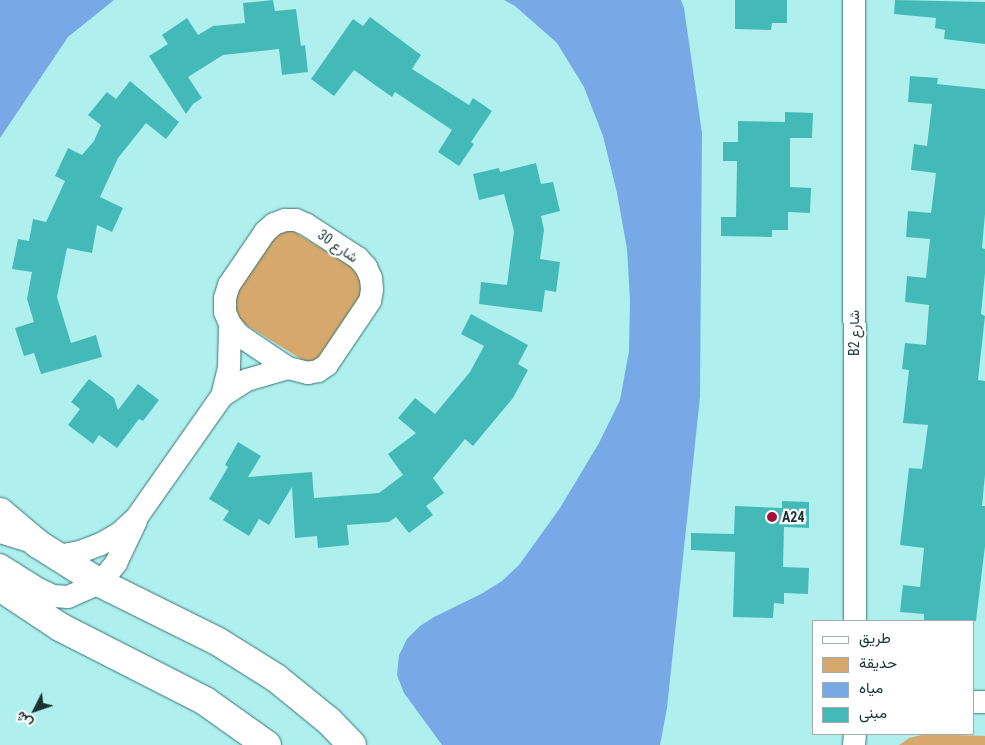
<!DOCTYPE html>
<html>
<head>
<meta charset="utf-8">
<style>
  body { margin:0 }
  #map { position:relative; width:985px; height:745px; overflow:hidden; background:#aff0ee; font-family:"Roboto Condensed",Vazirmatn,sans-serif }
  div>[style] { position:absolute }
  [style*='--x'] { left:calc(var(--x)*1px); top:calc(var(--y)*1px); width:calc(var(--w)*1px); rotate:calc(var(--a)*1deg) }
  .green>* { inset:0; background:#d6a86b }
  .water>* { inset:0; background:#77a9e6 }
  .building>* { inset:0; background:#44bab8 }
  .roads { filter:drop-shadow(0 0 1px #357574) drop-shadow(0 0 1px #357574) }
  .minor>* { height:22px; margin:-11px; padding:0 11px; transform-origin:11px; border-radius:11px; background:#fff }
  .tertiary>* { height:28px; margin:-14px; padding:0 14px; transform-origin:14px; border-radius:14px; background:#fff }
  .dots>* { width:14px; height:14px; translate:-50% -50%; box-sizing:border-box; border:2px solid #fff; border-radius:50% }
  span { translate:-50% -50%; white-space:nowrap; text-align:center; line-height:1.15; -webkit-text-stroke:4.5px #fff; paint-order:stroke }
  .street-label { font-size:14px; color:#183332 }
  .poi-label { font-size:14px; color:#183332; font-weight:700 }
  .left { translate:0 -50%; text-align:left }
  .legend { position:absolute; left:812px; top:620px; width:162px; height:115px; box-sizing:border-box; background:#fff; border:1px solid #a3adad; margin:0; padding:6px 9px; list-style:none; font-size:15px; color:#183332 }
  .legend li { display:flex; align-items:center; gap:10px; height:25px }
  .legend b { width:25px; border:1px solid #a3adad }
  .north { position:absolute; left:10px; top:685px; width:50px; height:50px; -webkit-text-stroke:4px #fff; paint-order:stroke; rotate:229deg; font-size:14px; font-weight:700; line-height:20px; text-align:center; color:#183332 }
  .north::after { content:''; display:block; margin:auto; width:18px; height:22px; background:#183332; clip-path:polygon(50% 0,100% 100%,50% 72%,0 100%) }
</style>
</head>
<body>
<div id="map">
  <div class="green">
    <div style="clip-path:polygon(291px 230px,355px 269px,361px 276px,361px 297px,323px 355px,316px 360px,306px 362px,240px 321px,235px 313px,235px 295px,274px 235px)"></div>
    <div style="clip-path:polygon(926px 734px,985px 736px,985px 745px,899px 745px,909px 738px)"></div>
  </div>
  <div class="water">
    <div style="clip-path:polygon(0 0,114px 0,68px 37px,0 138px)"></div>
    <div style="clip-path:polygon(504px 0,681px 0,684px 8px,702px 133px,700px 397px,667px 708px,660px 745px,442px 745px,404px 693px,397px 675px,399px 655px,407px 639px,420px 626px,434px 617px,481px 594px,502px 581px,519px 565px,560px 508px,599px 443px,620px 400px,629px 351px,630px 300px,627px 249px,617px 193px,603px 136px,584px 87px,557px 43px,515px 6px)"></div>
  </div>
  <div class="building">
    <div style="clip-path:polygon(273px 0,275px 11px,296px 9px,301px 46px,305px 45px,308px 72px,282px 75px,279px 49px,223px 55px,188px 77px,202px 98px,193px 104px,186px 114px,149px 56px,168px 44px,162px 35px,187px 18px,198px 35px,213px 26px,245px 23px,243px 3px)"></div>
    <div style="clip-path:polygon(735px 0,787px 0,787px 23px,772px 23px,771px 30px,735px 29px)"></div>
    <div style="clip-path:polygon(895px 0,985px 2px,985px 44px,944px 39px,945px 30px,935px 28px,936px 18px,894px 14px)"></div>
    <div style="clip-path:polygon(370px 17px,421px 55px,412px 69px,469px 105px,473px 98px,492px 111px,471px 142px,474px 144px,459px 166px,438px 152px,452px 130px,395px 92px,392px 97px,354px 70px,334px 96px,311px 79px,353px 19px,363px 26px)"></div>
    <div style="clip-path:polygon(910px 76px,938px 78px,937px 84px,985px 89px,985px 214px,982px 248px,985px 249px,985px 273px,981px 314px,985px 316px,978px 380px,985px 381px,985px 475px,982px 506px,985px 506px,985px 546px,976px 621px,924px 621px,924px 614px,900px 612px,903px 585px,920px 587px,924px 548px,900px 545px,909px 468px,922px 469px,928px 425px,903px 423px,909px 370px,902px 369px,905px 343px,926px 345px,929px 305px,905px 302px,907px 276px,926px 278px,930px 239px,906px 237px,908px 211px,931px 213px,936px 173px,911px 170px,914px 144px,927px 146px,932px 104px,908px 102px)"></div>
    <div style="clip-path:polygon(130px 81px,179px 122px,166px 139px,146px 123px,118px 158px,100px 197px,123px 208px,112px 232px,97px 225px,92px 253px,67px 248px,57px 297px,71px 343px,96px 335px,102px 357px,41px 374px,34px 353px,24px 356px,15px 328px,34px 322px,27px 299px,32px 272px,12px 269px,18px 239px,29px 241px,33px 219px,46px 222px,65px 181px,55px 176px,68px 148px,82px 155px,94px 141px,101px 125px,88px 115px,107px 92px,116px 99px)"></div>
    <div style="clip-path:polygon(785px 112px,813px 113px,812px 138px,790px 138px,790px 187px,811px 188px,810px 213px,788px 212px,788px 230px,772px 230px,772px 237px,721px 236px,721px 217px,736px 217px,737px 161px,723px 161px,723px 142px,738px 142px,738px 121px,785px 122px)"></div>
    <div style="clip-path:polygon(536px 163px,541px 184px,553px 182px,560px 211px,541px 216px,544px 230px,540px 259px,560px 262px,556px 292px,545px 290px,542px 312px,479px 304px,481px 282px,507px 285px,514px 231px,504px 194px,479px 200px,473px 174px,499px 168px,500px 172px)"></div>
    <div style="clip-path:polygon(471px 314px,528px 345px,518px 364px,528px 370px,513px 398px,473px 446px,465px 439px,433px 478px,444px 493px,426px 506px,433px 515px,409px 533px,396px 517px,389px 522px,347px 525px,349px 545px,318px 548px,317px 536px,295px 538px,292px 487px,269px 525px,259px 519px,249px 536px,223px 520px,229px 511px,209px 499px,228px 467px,225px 465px,238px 442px,261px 456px,248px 477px,312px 472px,314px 498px,379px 493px,403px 475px,388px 454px,416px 433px,398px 418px,415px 398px,435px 414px,470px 372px,484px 346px,461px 334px)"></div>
    <div style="clip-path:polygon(89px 379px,114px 398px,118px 410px,138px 384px,159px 400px,143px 421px,139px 419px,117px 448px,99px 435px,93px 444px,68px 425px,80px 409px,71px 402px)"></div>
    <div style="clip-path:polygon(782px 501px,809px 502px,809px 528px,784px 527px,783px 567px,809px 568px,808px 594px,784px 593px,784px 604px,774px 603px,773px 618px,733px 617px,735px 552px,691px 550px,691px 533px,734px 534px,735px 506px,782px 508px)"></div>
  </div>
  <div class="roads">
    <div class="minor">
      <div style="--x:854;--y:0;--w:621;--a:89.91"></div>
      <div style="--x:285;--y:220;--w:11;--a:0"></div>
      <div style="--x:296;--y:220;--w:12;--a:24"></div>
      <div style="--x:307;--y:225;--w:61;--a:32.9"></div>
      <div style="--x:358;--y:258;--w:12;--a:48"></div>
      <div style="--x:366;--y:267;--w:12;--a:66"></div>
      <div style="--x:371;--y:278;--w:12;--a:85"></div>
      <div style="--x:372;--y:290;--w:11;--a:100"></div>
      <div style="--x:370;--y:301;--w:77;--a:123.9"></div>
      <div style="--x:327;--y:365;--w:11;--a:146"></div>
      <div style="--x:318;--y:371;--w:10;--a:169"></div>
      <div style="--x:308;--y:373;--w:21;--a:-166"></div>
      <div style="--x:288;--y:368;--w:59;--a:-146"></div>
      <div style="--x:239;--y:335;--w:14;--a:-129"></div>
      <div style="--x:230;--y:324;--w:13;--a:-113"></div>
      <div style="--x:225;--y:312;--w:14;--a:-90"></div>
      <div style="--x:225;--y:298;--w:14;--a:-73"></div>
      <div style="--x:229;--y:285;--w:64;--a:-55.8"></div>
      <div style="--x:265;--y:232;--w:12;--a:-42"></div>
      <div style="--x:274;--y:224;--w:12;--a:-20"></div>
      <div style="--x:222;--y:396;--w:29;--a:-76"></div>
      <div style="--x:229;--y:368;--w:44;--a:-88.7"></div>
      <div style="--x:0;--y:532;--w:34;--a:17"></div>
      <div style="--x:58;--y:556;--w:22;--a:-10"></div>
      <div style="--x:80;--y:552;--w:22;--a:-21"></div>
      <div style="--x:101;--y:544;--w:22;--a:-30"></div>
      <div style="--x:120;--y:533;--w:23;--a:-43"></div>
      <div style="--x:137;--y:517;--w:148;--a:-54.9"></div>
      <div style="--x:222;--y:396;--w:30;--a:-33"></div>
      <div style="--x:247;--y:380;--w:43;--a:-16.3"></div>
      <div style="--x:0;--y:565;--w:45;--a:32.3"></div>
      <div style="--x:38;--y:589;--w:17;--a:25"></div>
      <div style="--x:53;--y:596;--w:15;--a:4"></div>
      <div style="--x:68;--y:597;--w:35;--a:-24"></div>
      <div style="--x:100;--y:583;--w:26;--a:-51"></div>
      <div style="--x:116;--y:563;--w:47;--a:-64.5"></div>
      <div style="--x:974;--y:702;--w:11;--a:0"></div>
      <div style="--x:854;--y:745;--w:11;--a:-85"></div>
    </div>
    <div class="tertiary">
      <div style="--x:0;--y:512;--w:50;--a:40.1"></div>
      <div style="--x:38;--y:544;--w:73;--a:32.2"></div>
      <div style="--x:100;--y:583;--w:131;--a:26.4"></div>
      <div style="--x:217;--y:641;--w:70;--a:32.1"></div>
      <div style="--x:276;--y:678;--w:68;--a:39.1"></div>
      <div style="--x:329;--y:721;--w:33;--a:46"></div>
      <div style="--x:0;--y:587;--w:72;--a:33.7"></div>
      <div style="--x:60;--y:627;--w:163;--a:27"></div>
      <div style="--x:205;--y:701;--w:76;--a:35.4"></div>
    </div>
  </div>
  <div class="dots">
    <div style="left:772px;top:517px;background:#a70f3c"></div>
  </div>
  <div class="street-label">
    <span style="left:338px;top:246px;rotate:35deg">شارع 30</span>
    <span style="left:854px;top:333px;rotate:-90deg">B2 شارع</span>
  </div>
  <div class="poi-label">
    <span class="left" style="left:782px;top:517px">A24</span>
  </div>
  <ul class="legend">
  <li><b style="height:6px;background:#fff"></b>طريق</li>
  <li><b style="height:14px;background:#d6a86b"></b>حديقة</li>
  <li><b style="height:14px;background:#77a9e6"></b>مياه</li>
  <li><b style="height:14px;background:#44bab8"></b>مبنى</li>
  </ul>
  <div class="north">ش</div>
</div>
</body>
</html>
